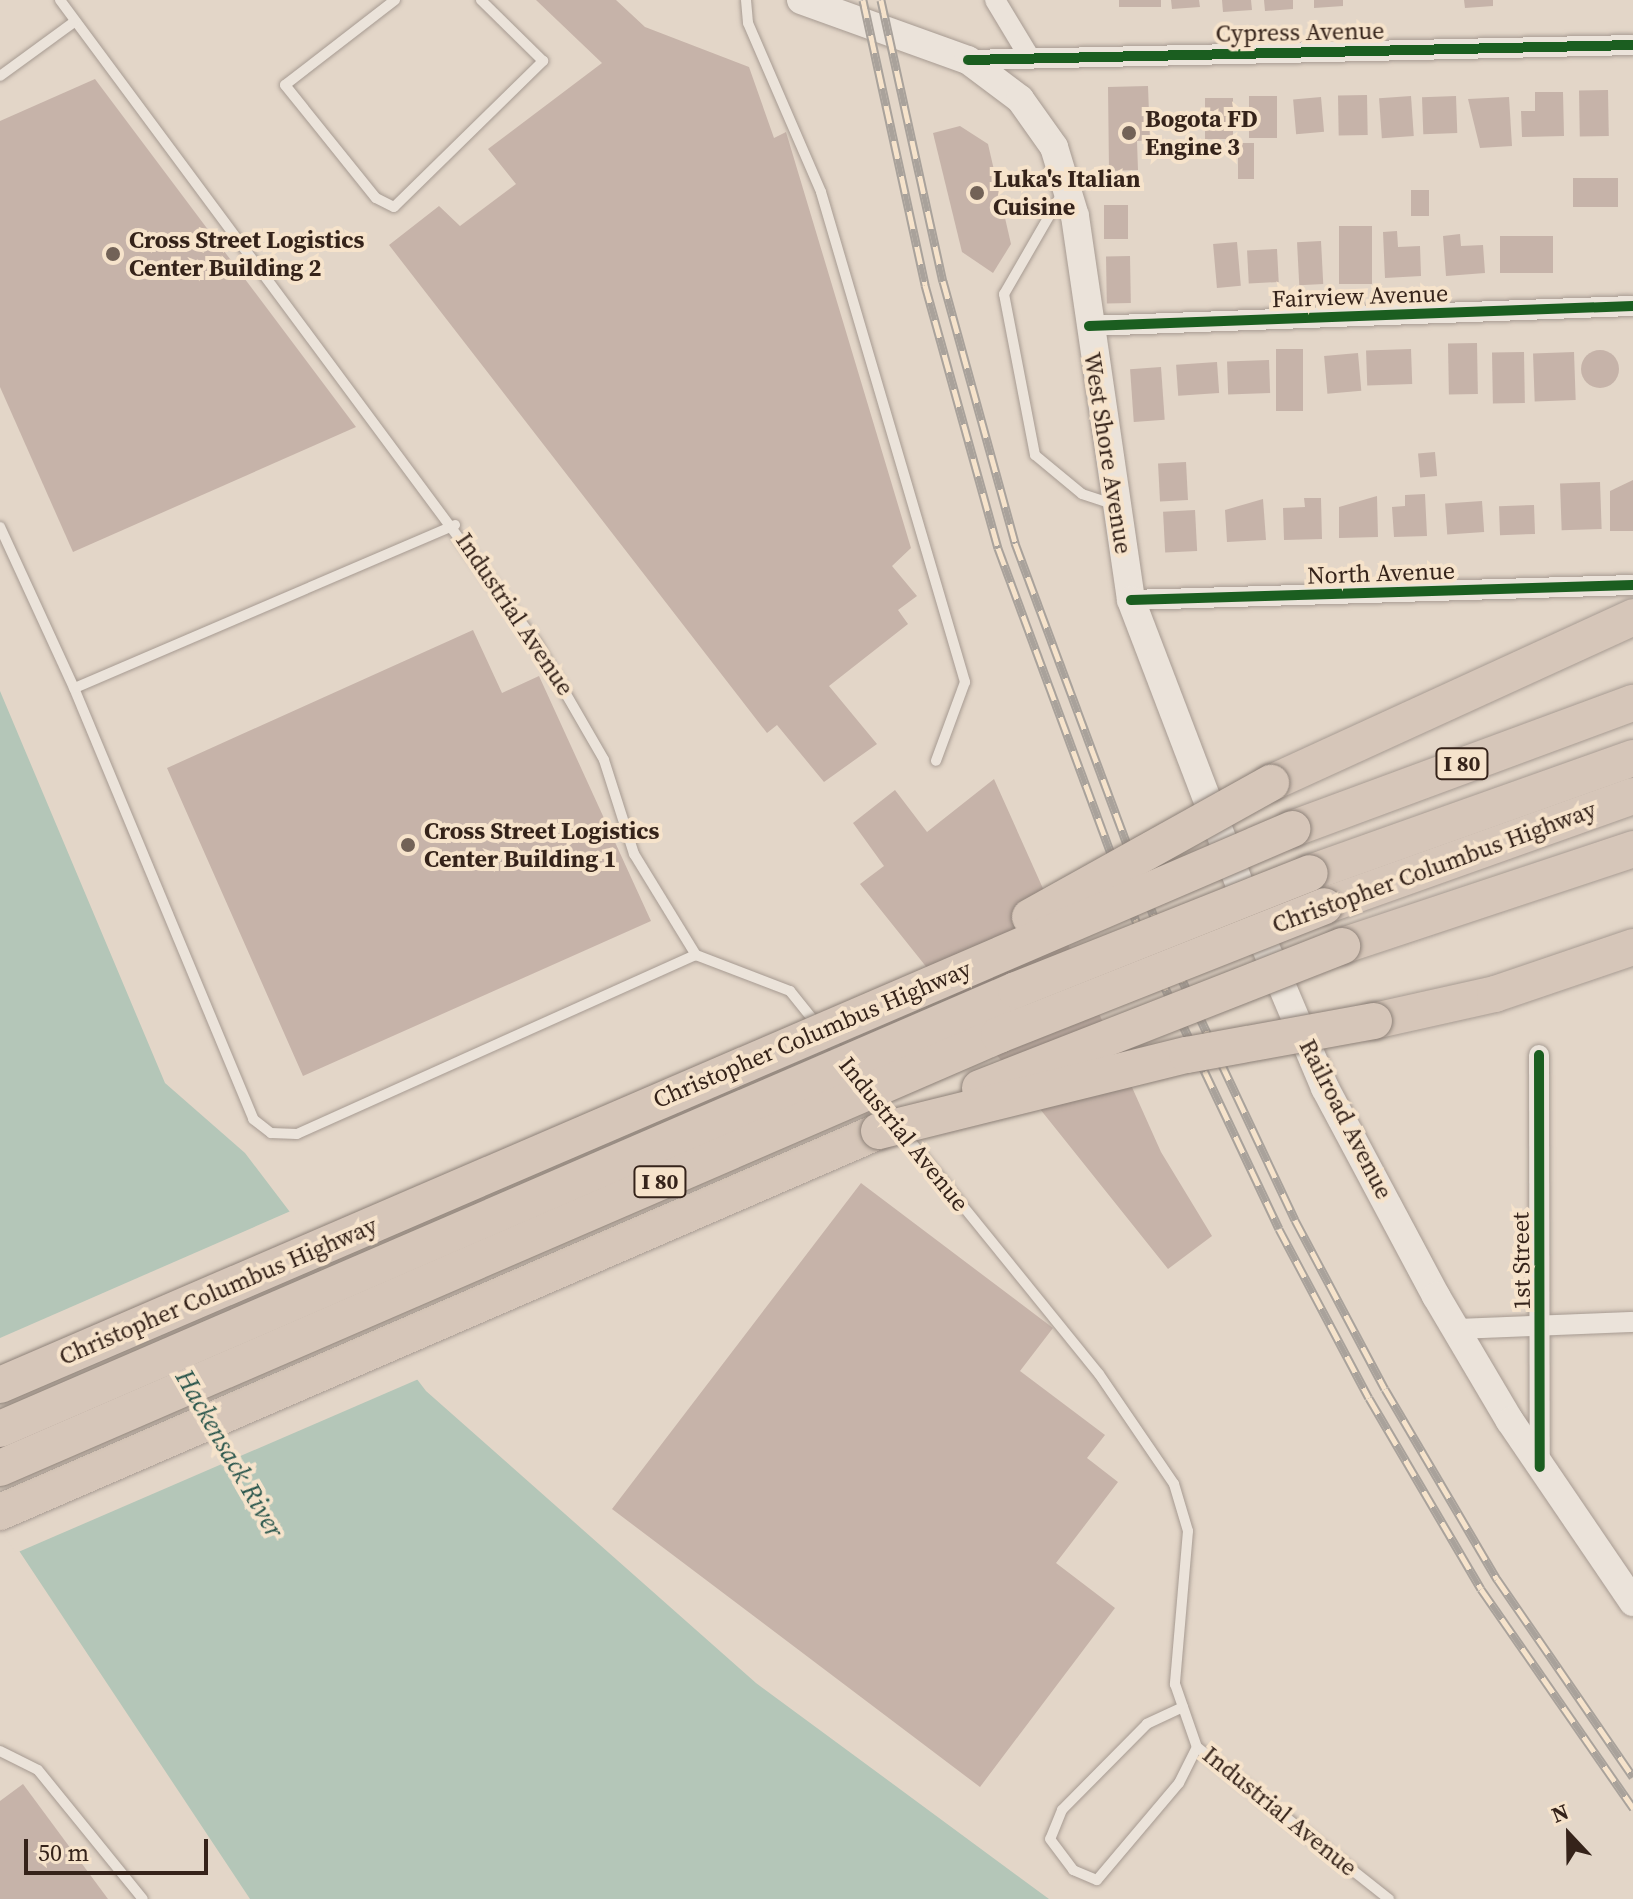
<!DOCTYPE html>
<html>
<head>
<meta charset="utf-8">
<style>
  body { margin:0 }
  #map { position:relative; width:1633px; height:1899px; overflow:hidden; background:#e3d6c8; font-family:"Source Serif 4",serif }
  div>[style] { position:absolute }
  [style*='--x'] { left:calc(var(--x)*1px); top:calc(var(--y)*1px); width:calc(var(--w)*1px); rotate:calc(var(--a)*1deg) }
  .water>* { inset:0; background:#b4c6b8 }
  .pier>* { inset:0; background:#e3d6c8 }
  .building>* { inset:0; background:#c6b3a9; transform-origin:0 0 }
  .round { border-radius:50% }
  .roads { filter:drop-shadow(0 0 2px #a79b92) drop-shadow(0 0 2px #a79b92) }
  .service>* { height:10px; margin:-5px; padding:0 5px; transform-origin:5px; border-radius:5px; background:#ebe3da }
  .minor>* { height:20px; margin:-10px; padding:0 10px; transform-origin:10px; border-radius:10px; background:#ebe3da }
  .secondary>* { height:28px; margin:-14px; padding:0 14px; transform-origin:14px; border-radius:14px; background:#ebe3da }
  .motorway>* { height:36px; margin:-18px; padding:0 18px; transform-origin:18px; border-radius:18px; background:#d6c6b9 }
  .rail>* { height:9px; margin-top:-4.5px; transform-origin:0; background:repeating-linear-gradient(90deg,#f6e3cb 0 18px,#a9a29b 0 36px); box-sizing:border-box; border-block:2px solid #a9a29b }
  .bridges { filter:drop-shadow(0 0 2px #8d8178) drop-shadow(0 0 2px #8d8178) }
  .motorway-bridge>* { height:36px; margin:-18px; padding:0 18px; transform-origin:18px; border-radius:18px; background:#d6c6b9 }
  .cycleway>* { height:10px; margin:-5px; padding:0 5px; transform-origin:5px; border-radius:5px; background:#1b5e20 }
  .dots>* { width:22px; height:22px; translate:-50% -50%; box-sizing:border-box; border:4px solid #f6e3cb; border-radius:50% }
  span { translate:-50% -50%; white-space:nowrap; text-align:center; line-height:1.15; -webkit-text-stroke:8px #f6e3cb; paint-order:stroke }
  .shield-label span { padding:2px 6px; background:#f6e3cb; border:2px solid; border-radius:6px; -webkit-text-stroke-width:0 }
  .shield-label { font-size:22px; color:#35231a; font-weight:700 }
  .street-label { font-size:24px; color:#35231a }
  .poi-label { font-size:24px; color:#35231a; font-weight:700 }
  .left { translate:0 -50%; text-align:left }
  .water-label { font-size:26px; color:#29554b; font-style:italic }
  .north { position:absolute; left:1529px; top:1795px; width:80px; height:80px; -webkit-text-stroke:6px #f6e3cb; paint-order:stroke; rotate:338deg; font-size:22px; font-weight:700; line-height:32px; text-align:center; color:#35231a }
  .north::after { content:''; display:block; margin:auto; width:28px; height:36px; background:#35231a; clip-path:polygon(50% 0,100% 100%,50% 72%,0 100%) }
  .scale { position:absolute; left:24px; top:1839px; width:184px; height:36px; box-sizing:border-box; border:4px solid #35231a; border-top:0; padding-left:10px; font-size:24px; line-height:28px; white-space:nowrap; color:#35231a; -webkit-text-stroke:6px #f6e3cb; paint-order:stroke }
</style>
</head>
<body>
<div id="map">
  <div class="water">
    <div style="clip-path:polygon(0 691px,165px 1083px,245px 1153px,426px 1391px,756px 1683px,1049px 1899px,250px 1899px,0 1522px)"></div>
  </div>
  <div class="pier">
    <div style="clip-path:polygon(293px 1210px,421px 1378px,16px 1553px,0 1529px,0 1338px)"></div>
  </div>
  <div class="building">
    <div style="clip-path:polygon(536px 0,616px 0,645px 27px,749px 67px,774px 138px,786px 132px,911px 548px,892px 566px,917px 596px,898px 610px,908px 624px,829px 686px,877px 744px,824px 782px,777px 725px,767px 733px,389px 245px,439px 206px,460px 226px,516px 184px,488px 149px,602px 63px)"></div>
    <div style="left:1119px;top:0;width:42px;height:7px"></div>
    <div style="clip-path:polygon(1171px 0,1199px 0,1200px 7px,1172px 9px)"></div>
    <div style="clip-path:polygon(1222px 0,1251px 0,1252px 10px,1223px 12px)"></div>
    <div style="clip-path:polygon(1264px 0,1293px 0,1293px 9px,1265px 11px)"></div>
    <div style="clip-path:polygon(1314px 0,1343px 0,1343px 6px,1314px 8px)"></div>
    <div style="clip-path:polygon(1464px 0,1493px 0,1493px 6px,1465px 8px)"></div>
    <div style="clip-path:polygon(95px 79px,356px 427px,73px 552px,0 387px,0 121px)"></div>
    <div style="clip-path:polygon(1148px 86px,1150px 140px,1137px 141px,1138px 170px,1109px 171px,1108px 87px)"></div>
    <div style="left:1608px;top:90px;width:46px;height:29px;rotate:89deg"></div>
    <div style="clip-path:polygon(1535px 92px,1563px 92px,1564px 136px,1522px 137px,1521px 111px,1535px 111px)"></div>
    <div style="left:1367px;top:95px;width:40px;height:29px;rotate:89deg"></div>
    <div style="left:1249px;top:96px;width:28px;height:42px"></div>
    <div style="left:1411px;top:96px;width:40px;height:32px;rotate:86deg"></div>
    <div style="left:1456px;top:96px;width:37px;height:34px;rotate:88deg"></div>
    <div style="left:1321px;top:97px;width:35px;height:28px;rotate:85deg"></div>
    <div style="clip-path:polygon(1509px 97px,1512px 146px,1480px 148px,1468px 99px)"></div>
    <div style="left:1205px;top:98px;width:28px;height:41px"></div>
    <div style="clip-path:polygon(960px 126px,988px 144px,1011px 244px,993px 273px,962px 252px,933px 133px)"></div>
    <div style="left:1238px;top:143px;width:16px;height:36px"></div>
    <div style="left:1618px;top:178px;width:29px;height:45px;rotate:90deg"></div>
    <div style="left:1411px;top:190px;width:18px;height:26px"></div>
    <div style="left:1104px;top:205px;width:24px;height:34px"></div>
    <div style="left:1339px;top:226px;width:33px;height:58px"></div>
    <div style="clip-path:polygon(1397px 231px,1398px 247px,1420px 246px,1421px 276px,1385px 278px,1383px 232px)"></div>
    <div style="clip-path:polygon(1460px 234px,1461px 246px,1483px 245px,1485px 273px,1446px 276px,1443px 236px)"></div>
    <div style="left:1553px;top:236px;width:37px;height:53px;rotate:90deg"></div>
    <div style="left:1321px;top:241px;width:43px;height:24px;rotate:87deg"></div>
    <div style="left:1237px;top:242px;width:44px;height:24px;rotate:85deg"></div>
    <div style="left:1277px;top:249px;width:33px;height:30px;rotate:87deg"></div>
    <div style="left:1130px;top:256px;width:47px;height:24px;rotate:89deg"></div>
    <div style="left:1477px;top:343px;width:51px;height:29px;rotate:89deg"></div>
    <div style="left:1276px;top:349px;width:27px;height:62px"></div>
    <div style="left:1411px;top:349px;width:35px;height:45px;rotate:88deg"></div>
    <div class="round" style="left:1581px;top:350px;width:38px;height:38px"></div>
    <div style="left:1524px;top:352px;width:51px;height:32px;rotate:89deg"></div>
    <div style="left:1574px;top:352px;width:48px;height:41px;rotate:88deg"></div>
    <div style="left:1358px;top:353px;width:38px;height:34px;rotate:85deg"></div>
    <div style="left:1269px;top:360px;width:33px;height:42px;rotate:88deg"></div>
    <div style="left:1217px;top:362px;width:31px;height:41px;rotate:86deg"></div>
    <div style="left:1161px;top:367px;width:53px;height:31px;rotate:86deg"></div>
    <div style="left:1435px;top:452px;width:24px;height:17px;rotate:85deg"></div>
    <div style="left:1186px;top:462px;width:38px;height:28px;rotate:87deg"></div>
    <div style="clip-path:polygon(1633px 480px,1633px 531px,1610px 531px,1610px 491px)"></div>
    <div style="left:1600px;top:482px;width:47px;height:40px;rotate:88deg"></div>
    <div style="clip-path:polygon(1425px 494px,1427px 536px,1394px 537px,1392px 507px,1405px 506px,1405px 495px)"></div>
    <div style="clip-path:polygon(1377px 496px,1378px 537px,1339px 538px,1339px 507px)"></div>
    <div style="clip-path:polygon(1304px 498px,1321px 498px,1322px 539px,1284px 540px,1283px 508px,1305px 507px)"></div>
    <div style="clip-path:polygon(1263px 499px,1266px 540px,1227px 542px,1225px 510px)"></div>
    <div style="left:1482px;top:501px;width:31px;height:37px;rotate:86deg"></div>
    <div style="left:1534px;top:505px;width:29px;height:35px;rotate:88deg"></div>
    <div style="left:1195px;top:510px;width:41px;height:32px;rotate:87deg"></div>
    <div style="clip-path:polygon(473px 630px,502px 693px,539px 676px,651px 921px,303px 1076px,167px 768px)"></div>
    <div style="clip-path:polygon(994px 779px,1161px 1152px,1212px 1236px,1168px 1269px,860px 884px,884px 866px,853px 823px,895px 790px,927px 832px)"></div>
    <div style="clip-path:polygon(861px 1183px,1053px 1328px,1020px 1371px,1105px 1435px,1087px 1458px,1118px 1482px,1056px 1563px,1115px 1608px,980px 1787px,612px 1509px)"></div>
    <div style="clip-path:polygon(23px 1784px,108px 1899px,0 1899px,0 1801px)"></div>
  </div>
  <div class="roads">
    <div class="service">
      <div style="--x:60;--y:0;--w:799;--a:53.45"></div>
      <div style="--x:536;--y:642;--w:136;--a:60"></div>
      <div style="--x:604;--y:760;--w:99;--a:72.3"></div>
      <div style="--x:634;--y:854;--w:119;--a:58.5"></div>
      <div style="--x:696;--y:955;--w:101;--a:21"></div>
      <div style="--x:790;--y:991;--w:85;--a:51.2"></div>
      <div style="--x:395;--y:0;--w:139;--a:142.3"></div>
      <div style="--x:285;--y:85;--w:145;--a:51.2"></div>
      <div style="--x:376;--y:198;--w:20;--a:27"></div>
      <div style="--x:394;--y:207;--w:209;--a:-44.4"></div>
      <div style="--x:543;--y:61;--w:87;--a:-135.5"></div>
      <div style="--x:746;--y:0;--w:23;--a:85"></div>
      <div style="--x:748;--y:23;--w:184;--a:66.6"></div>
      <div style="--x:821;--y:192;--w:511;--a:73.62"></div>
      <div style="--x:965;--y:682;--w:84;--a:110.2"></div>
      <div style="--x:0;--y:76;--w:92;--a:-36.1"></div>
      <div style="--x:1063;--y:192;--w:118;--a:120"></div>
      <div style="--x:1004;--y:294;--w:164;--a:79.1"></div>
      <div style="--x:1035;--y:455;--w:61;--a:39.7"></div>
      <div style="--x:1082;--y:494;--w:32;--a:18"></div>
      <div style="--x:455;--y:525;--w:414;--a:156.8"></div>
      <div style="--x:74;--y:688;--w:467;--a:67.4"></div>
      <div style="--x:253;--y:1119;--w:23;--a:38"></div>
      <div style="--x:271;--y:1133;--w:26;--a:2"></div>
      <div style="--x:297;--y:1134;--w:437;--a:-24.2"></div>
      <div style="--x:0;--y:527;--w:177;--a:65.3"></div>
      <div style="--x:903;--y:1132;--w:311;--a:51"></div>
      <div style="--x:1099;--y:1374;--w:133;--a:55.7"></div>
      <div style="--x:1174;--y:1484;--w:49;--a:73.4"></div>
      <div style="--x:1188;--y:1531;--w:154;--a:94.9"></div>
      <div style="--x:1175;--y:1684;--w:67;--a:70.8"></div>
      <div style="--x:1197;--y:1747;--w:245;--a:38.4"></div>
      <div style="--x:1183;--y:1707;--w:40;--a:155"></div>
      <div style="--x:1147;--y:1724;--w:121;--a:134.7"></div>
      <div style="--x:1062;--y:1810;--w:31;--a:112"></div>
      <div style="--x:1050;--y:1839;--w:39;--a:53"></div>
      <div style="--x:1073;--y:1870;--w:26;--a:23"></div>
      <div style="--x:1097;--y:1880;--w:127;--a:-49.8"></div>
      <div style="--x:1179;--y:1783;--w:40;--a:-63.4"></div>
      <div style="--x:0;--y:1751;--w:42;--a:26.6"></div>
      <div style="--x:38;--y:1770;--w:166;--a:50.9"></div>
    </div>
    <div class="minor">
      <div style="--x:995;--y:0;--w:68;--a:58.9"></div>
      <div style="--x:968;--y:60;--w:665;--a:-1.29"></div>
      <div style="--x:1089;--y:326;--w:544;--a:-2.11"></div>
      <div style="--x:1131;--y:600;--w:502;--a:-1.71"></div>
      <div style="--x:1539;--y:1055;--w:412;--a:89.9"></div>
      <div style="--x:1455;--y:1329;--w:178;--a:-2.3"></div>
    </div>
    <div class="secondary">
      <div style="--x:801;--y:0;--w:177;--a:19.8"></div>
      <div style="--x:968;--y:60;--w:65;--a:36.9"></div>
      <div style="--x:1020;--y:99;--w:59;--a:54.7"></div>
      <div style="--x:1054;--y:147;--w:72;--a:73.1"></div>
      <div style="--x:1075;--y:216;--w:388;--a:81.7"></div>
      <div style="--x:1131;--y:600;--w:322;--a:69.1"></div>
      <div style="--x:1246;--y:901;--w:203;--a:67.1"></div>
      <div style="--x:1325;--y:1088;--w:236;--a:61.9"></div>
      <div style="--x:1436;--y:1296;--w:145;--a:59.4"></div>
      <div style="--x:1510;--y:1421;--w:219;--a:55.8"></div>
    </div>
    <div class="motorway">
      <div style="--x:1271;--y:783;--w:398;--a:-24.6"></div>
      <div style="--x:1292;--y:829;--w:364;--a:-20.3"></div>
      <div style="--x:1310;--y:873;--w:343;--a:-19.6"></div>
      <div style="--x:1324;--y:906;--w:328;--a:-19.6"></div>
      <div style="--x:1342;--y:946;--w:307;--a:-18.4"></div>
      <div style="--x:1374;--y:1021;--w:124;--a:-12.6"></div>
      <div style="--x:1495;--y:994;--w:146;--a:-18.8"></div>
      <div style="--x:0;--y:1512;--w:958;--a:-23.43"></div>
    </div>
  </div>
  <div class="rail">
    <div style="--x:863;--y:0;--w:292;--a:77.7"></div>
    <div style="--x:925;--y:285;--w:273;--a:74.5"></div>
    <div style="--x:998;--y:548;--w:419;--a:69.7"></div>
    <div style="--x:1143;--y:941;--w:318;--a:64.7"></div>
    <div style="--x:1279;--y:1229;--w:191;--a:62"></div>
    <div style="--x:1369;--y:1398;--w:221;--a:59.6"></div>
    <div style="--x:1481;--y:1589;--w:267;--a:55.2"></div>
    <div style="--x:881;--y:0;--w:288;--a:77.6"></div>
    <div style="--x:943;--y:281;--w:272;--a:74.6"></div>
    <div style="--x:1015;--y:543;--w:416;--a:69.6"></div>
    <div style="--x:1160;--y:933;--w:317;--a:64.8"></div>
    <div style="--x:1295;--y:1220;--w:191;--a:62"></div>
    <div style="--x:1385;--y:1389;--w:221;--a:59.5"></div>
    <div style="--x:1497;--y:1579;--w:240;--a:55.5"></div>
  </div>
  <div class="bridges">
    <div class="motorway-bridge">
      <div style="--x:1030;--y:917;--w:276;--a:-29.1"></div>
      <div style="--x:980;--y:1088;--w:389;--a:-21.4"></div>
      <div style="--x:879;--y:1131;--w:317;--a:-13.9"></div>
      <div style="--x:1187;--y:1055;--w:190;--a:-10.3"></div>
      <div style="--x:0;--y:1385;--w:1407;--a:-23.28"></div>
      <div style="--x:0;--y:1429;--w:1107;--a:-23.37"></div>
      <div style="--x:1016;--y:990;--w:316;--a:-21.7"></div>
      <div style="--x:0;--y:1468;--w:1089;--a:-23.43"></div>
      <div style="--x:999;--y:1035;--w:350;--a:-21.6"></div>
    </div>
  </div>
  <div class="cycleway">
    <div style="--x:968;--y:60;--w:665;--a:-1.29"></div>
    <div style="--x:1089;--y:326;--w:544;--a:-2.11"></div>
    <div style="--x:1131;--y:600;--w:502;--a:-1.71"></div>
    <div style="--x:1539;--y:1055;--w:412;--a:89.9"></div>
  </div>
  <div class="dots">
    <div style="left:1129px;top:133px;background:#726257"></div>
    <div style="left:977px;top:193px;background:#726257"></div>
    <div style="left:113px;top:254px;background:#726257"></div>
    <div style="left:408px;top:845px;background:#726257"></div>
  </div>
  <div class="shield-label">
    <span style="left:1462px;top:764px">I 80</span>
    <span style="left:660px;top:1182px">I 80</span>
  </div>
  <div class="street-label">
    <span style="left:1300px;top:32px;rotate:-1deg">Cypress Avenue</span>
    <span style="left:1360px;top:296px;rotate:-2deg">Fairview Avenue</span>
    <span style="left:1108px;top:453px;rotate:81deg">West Shore Avenue</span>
    <span style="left:1381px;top:573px;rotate:-2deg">North Avenue</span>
    <span style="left:515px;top:614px;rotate:56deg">Industrial Avenue</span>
    <span style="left:1434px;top:867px;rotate:-20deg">Christopher Columbus Highway</span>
    <span style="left:812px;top:1034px;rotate:-23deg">Christopher Columbus Highway</span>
    <span style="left:1346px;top:1119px;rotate:63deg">Railroad Avenue</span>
    <span style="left:904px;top:1134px;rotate:51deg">Industrial Avenue</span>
    <span style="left:1521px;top:1261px;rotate:-91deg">1st Street</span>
    <span style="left:218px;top:1291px;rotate:-23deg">Christopher Columbus Highway</span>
    <span style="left:1280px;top:1811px;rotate:39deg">Industrial Avenue</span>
  </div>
  <div class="poi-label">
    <span class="left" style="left:1145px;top:133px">Bogota FD<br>Engine 3</span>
    <span class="left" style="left:993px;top:193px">Luka's Italian<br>Cuisine</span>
    <span class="left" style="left:129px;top:254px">Cross Street Logistics<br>Center Building 2</span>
    <span class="left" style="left:424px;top:845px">Cross Street Logistics<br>Center Building 1</span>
  </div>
  <div class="water-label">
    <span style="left:229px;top:1454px;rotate:60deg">Hackensack River</span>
  </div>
  <div class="north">N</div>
  <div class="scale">50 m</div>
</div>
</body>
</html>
